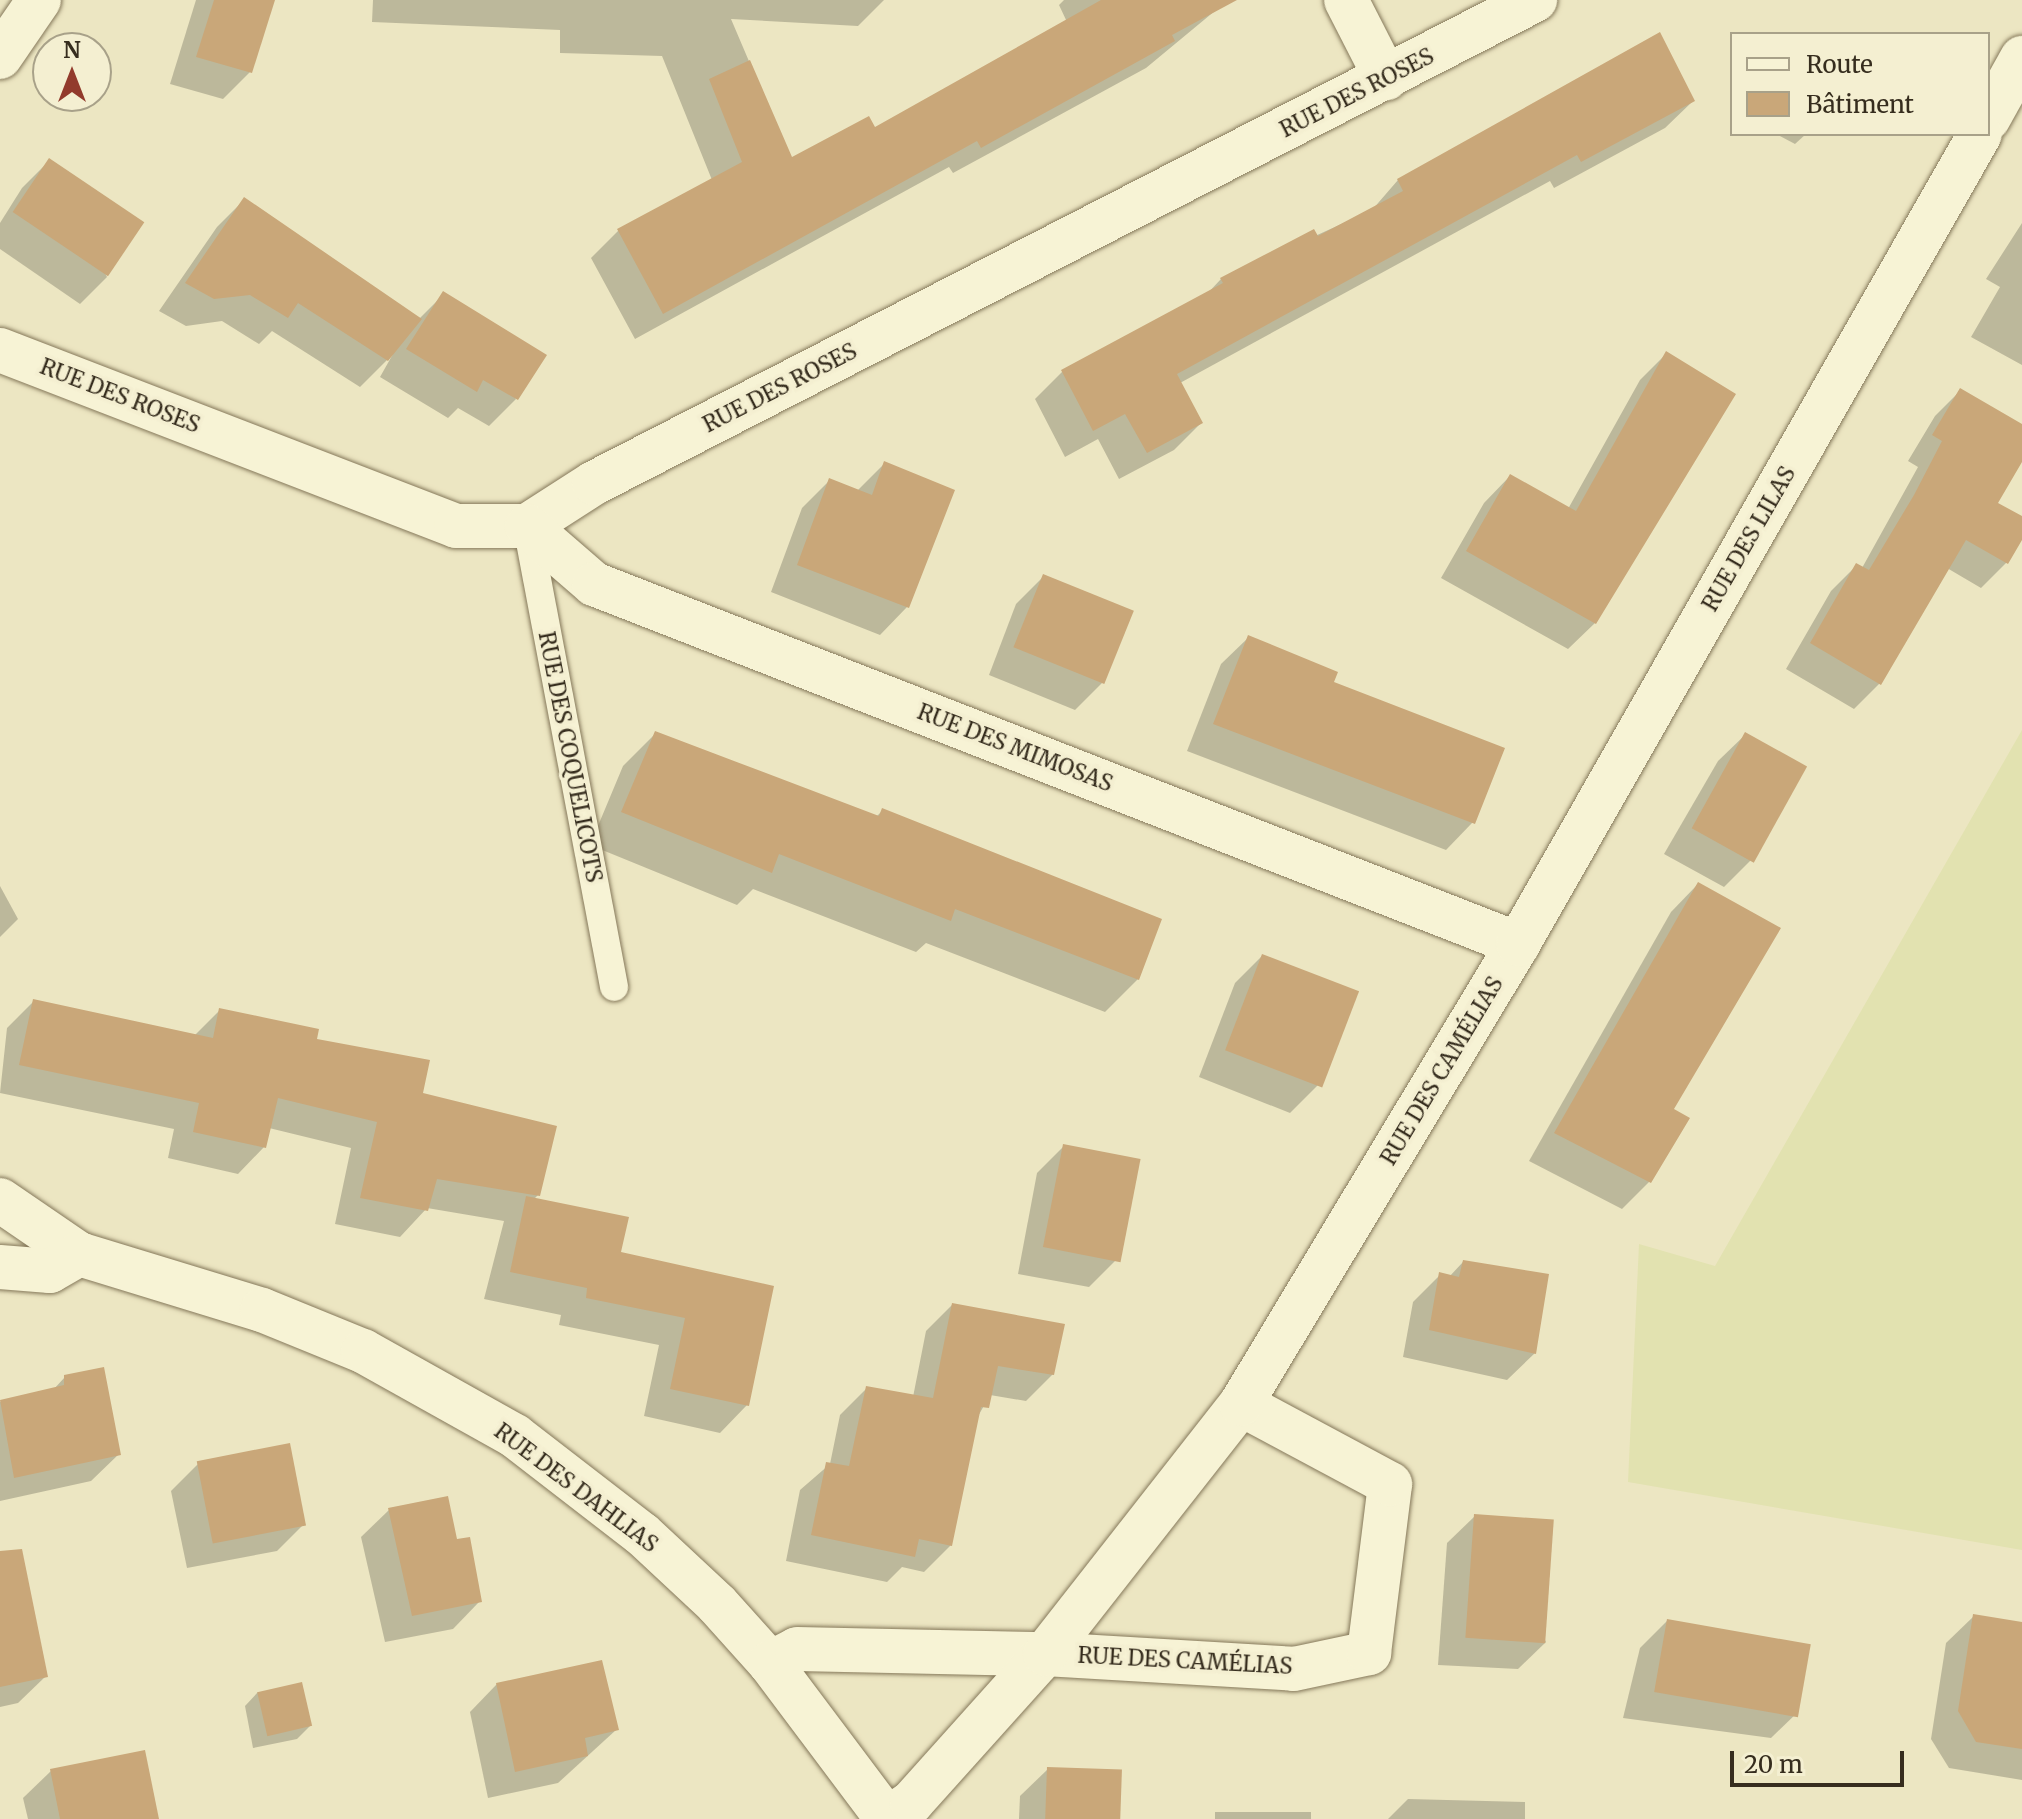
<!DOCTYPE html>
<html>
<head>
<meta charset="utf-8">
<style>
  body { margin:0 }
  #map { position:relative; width:2022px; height:1819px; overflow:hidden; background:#ece6c2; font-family:Merriweather,serif }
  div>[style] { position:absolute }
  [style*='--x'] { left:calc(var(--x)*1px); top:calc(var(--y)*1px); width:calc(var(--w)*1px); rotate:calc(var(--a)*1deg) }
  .farmland>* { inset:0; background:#e2e2b0 }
  .shadow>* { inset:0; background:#0003; transform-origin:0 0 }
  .building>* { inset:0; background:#c9a779; transform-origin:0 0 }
  .roads { filter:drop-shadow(0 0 2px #85785a) drop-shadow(0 0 2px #85785a) }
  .service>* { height:28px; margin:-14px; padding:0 14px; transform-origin:14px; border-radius:14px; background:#f7f3d5 }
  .minor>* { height:44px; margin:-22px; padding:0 22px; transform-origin:22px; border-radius:22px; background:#f7f3d5 }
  span { translate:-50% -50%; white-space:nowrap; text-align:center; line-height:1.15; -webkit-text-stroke:7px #f4efd1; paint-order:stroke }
  .street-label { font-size:22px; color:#362d1e }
  .legend { position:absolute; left:1730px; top:32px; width:260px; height:104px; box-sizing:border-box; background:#f4efd1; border:2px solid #a8a189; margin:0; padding:10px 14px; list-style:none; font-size:24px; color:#362d1e }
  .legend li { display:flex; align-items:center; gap:16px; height:40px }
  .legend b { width:40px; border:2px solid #a8a189 }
  .north { position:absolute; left:32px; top:32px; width:80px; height:80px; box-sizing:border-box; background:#f4efd1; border:2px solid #a8a189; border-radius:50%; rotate:0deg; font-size:22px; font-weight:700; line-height:32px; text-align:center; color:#362d1e }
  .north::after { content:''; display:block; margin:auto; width:28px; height:36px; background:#923b2c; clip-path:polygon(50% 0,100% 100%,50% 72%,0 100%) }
  .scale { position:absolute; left:1730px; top:1751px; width:174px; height:36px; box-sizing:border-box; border:4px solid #362d1e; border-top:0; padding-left:10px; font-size:24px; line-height:28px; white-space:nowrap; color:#362d1e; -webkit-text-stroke:6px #f4efd1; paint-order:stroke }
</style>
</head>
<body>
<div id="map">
  <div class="farmland">
    <div style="clip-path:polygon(2022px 730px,2022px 1550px,1628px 1482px,1639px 1244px,1715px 1266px)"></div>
  </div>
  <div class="shadow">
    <div style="clip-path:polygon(196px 0,273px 0,250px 72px,223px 99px,170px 84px)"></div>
    <div style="clip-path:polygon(373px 0,884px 0,858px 26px,731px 19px,791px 160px,874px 130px,1067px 22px,1059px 5px,1064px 0,1211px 0,1216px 10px,1146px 68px,953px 173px,949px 167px,635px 339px,591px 258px,618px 231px,712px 180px,662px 56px,560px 53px,560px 30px,372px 22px)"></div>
    <div style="clip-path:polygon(1693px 101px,1665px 128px,1554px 188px,1550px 181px,1180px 383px,1201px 423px,1174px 450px,1119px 479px,1098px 439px,1065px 457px,1035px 399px,1062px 372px,1206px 295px,1221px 279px,1372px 210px,1398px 180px)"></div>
    <div style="clip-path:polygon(1776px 134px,1806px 134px,1795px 144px)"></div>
    <div style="clip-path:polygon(50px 160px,107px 277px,80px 304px,0 249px,0 223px,22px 188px)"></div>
    <div style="clip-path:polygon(244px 200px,419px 319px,444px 294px,516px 399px,489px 426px,458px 408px,448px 418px,380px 377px,393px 354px,360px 387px,272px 331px,259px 344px,222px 321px,186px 326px,159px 311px,217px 227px)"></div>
    <div style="clip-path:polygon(2022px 223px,2022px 365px,1971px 337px,2000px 287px,1986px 279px)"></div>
    <div style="clip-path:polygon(1666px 354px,1595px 623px,1568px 649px,1441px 578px,1484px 503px,1510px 476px,1568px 509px,1640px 380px)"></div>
    <div style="clip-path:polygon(1960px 391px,2022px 427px,2022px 458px,1996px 503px,2022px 519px,2022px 536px,2006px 563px,1981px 588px,1947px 568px,1879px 684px,1854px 709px,1786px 669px,1831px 591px,1857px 565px,1862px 568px,1918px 467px,1908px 461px,1935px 416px)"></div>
    <div style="clip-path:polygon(885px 463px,907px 607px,880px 635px,771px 592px,802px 508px,829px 481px,857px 491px)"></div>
    <div style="clip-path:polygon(1043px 577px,1102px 683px,1075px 710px,989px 675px,1016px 604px)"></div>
    <div style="clip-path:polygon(1249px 637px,1331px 683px,1473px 822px,1446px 850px,1187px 751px,1221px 664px)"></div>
    <div style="clip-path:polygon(656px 733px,876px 817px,883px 810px,1138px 979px,1105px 1012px,926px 943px,916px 952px,753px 889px,737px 905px,590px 845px,623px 766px)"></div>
    <div style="clip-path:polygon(1746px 734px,1805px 767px,1751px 860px,1724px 887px,1664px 854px,1718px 761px)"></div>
    <div style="clip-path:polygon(1698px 884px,1671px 1110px,1649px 1182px,1622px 1209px,1529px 1161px,1671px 912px)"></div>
    <div style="clip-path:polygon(0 886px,18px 919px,0 937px)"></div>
    <div style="clip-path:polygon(1262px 956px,1318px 1085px,1290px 1113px,1199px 1077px,1235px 983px)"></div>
    <div style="clip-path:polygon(34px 1001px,194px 1036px,220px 1010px,315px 1040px,421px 1095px,538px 1195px,534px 1199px,618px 1254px,772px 1288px,747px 1405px,720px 1433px,644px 1416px,659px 1345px,559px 1325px,561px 1315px,484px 1299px,504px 1221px,427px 1208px,400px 1237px,335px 1224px,351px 1148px,269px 1128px,264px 1147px,238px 1174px,168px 1158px,174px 1129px,0 1093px,7px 1028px)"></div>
    <div style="clip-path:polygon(1064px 1146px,1116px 1260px,1089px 1287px,1018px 1274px,1037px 1173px)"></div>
    <div style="clip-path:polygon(1463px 1262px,1535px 1353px,1507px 1380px,1403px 1357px,1413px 1302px,1440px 1275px,1449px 1277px)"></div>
    <div style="clip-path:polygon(952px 1305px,1053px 1374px,1026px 1401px,990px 1395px,977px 1418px,951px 1545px,924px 1572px,902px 1567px,887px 1582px,786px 1561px,800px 1490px,830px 1464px,840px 1415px,867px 1388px,913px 1397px,926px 1331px)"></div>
    <div style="clip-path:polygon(65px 1377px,119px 1454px,91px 1481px,0 1501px,0 1402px,53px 1390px)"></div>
    <div style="clip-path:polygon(198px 1464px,304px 1524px,277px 1551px,187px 1568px,171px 1491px)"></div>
    <div style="clip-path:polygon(389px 1510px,480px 1601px,453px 1629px,385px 1642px,361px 1537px)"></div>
    <div style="clip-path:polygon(1475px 1516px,1546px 1642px,1518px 1669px,1438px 1665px,1447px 1543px)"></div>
    <div style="clip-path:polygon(1974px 1616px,2022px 1625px,2022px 1780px,1949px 1768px,1931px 1739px,1946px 1643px)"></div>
    <div style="clip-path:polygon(0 1617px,46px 1676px,18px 1703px,0 1707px)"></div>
    <div style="clip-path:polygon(1667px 1621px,1799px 1711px,1771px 1738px,1623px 1718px,1640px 1648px)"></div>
    <div style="clip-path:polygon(497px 1684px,616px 1730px,558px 1783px,488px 1798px,470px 1712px)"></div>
    <div style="clip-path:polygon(258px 1692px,310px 1726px,297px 1739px,253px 1748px,245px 1706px)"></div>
    <div style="clip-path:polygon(1048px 1769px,1118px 1819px,1019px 1819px,1020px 1796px)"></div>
    <div style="clip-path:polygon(51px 1771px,157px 1819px,28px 1819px,23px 1798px)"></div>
    <div style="clip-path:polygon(1408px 1799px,1525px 1802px,1525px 1819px,1388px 1819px)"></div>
    <div style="left:1215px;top:1812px;width:96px;height:11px"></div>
  </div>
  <div class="building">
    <div style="clip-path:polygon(214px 0,275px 0,252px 73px,196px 57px)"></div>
    <div style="clip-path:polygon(1101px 0,1237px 0,1172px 35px,1175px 41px,981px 148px,977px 141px,663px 314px,617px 229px,742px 162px,709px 79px,750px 60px,792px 157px,869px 116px,875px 127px)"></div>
    <div style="clip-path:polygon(1660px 32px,1695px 101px,1581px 162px,1577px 155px,1177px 374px,1203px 423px,1147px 453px,1125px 414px,1093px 431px,1061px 370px,1223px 283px,1220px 278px,1314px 229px,1318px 236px,1403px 191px,1397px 179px)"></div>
    <div style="left:49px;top:158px;width:115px;height:65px;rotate:34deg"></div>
    <div style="clip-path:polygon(244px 197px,422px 319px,388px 361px,298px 303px,288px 318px,250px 295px,214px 299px,185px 283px)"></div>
    <div style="clip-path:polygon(443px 291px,547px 355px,518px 400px,483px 380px,477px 392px,406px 349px)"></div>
    <div style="clip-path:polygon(1666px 351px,1736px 394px,1596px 624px,1466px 551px,1510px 474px,1576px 511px)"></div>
    <div style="clip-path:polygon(1960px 388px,2022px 424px,2022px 462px,1998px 503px,2022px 516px,2022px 540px,2008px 564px,1966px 540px,1881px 685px,1810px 643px,1856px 563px,1869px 570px,1914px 495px,1942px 441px,1932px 435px)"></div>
    <div style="clip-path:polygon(884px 461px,955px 490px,909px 608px,797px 565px,829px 478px,872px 495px)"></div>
    <div style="left:1043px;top:574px;width:98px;height:79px;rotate:22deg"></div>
    <div style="clip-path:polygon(1248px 635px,1338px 672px,1334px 682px,1505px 748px,1475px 824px,1213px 724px)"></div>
    <div style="clip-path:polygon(655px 731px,879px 816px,882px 808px,1162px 919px,1139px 980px,955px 909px,951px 921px,779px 854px,772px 873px,621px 812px)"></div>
    <div style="left:1745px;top:732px;width:71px;height:110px;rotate:29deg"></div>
    <div style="clip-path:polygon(1698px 882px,1781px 928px,1674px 1109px,1690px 1118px,1651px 1183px,1554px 1133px)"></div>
    <div style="left:1262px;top:954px;width:104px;height:103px;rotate:21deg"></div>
    <div style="clip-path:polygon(33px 999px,213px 1038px,219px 1008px,319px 1029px,317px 1039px,430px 1060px,423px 1093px,557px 1126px,540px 1196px,437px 1179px,428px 1211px,360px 1198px,377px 1122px,278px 1098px,266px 1148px,193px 1132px,199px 1103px,19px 1065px)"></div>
    <div style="left:1063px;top:1144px;width:79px;height:105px;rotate:11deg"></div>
    <div style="clip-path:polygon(526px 1196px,629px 1217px,621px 1252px,774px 1286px,749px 1406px,670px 1389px,685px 1318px,586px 1298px,587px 1288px,510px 1272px)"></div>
    <div style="clip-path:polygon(1463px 1260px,1549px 1274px,1536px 1354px,1429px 1330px,1439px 1272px,1459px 1277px)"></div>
    <div style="clip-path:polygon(952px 1303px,1065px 1324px,1054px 1375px,998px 1366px,989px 1408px,981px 1407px,952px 1546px,919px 1539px,915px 1557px,811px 1535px,826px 1462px,849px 1466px,866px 1386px,933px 1398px)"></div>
    <div style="clip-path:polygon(104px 1367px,121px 1455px,14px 1478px,0 1400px,64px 1385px,64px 1375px)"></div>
    <div style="left:290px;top:1443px;width:84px;height:95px;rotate:79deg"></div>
    <div style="clip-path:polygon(448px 1496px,457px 1539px,470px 1537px,482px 1602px,412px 1616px,388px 1508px)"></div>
    <div style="left:1474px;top:1514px;width:80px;height:124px;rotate:4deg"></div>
    <div style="clip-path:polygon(22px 1549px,48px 1677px,0 1687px,0 1551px)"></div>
    <div style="clip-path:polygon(1973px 1614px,2022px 1622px,2022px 1749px,1976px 1742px,1958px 1711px)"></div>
    <div style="left:1667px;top:1619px;width:146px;height:74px;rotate:10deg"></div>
    <div style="clip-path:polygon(602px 1660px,619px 1730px,585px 1738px,588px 1756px,515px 1772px,496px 1683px)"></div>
    <div style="left:302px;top:1682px;width:45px;height:46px;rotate:77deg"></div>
    <div style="clip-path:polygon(145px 1750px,159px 1819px,60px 1819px,50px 1769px)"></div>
    <div style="left:1047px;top:1767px;width:75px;height:52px;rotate:2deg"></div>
  </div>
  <div class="roads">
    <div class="service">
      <div style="--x:527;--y:526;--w:469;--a:79.3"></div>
    </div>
    <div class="minor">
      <div style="--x:1346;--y:0;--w:88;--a:62.9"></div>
      <div style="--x:0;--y:57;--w:69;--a:-55.6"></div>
      <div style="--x:1988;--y:119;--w:70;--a:-60.9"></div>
      <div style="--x:0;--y:350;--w:489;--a:21.1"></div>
      <div style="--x:456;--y:526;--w:71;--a:0"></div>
      <div style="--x:527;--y:526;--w:80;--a:-32.7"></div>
      <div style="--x:594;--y:483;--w:1058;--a:-27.17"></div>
      <div style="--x:527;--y:526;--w:89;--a:40.9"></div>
      <div style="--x:594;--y:584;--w:992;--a:21.29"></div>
      <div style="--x:0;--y:1200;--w:96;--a:34.4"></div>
      <div style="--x:79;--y:1254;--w:191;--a:17"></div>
      <div style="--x:262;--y:1310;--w:109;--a:22.1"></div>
      <div style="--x:363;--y:1351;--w:174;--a:29.2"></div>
      <div style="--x:515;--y:1436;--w:160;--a:37.7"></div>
      <div style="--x:642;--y:1534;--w:103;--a:43"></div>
      <div style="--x:717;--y:1604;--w:79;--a:48.1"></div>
      <div style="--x:770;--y:1663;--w:195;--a:53.1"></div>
      <div style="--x:0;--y:1267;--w:50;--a:4.6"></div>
      <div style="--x:50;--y:1271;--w:34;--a:-30"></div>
      <div style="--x:770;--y:1663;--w:30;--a:-27"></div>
      <div style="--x:797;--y:1649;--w:248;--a:1.2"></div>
      <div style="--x:1045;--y:1654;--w:249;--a:3.4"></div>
      <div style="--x:1294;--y:1669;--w:77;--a:-12"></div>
      <div style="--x:1369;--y:1653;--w:170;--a:-82.9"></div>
      <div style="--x:1390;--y:1484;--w:169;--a:-151.8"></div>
      <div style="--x:887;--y:1819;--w:30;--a:-34"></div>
      <div style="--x:912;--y:1802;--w:199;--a:-48.1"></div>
      <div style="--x:1045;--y:1654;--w:318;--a:-51.9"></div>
      <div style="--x:1241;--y:1404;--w:537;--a:-58.94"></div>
      <div style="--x:1518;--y:944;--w:932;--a:-60.3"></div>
    </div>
  </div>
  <div class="street-label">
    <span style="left:1357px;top:93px;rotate:-27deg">RUE DES ROSES</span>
    <span style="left:780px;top:388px;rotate:-27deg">RUE DES ROSES</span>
    <span style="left:120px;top:396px;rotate:21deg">RUE DES ROSES</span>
    <span style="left:1749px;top:539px;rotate:-60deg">RUE DES LILAS</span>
    <span style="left:1015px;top:748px;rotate:21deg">RUE DES MIMOSAS</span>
    <span style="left:570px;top:757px;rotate:79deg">RUE DES COQUELICOTS</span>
    <span style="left:1442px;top:1071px;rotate:-59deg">RUE DES CAMÉLIAS</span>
    <span style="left:576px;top:1488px;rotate:37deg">RUE DES DAHLIAS</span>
    <span style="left:1185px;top:1661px;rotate:3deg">RUE DES CAMÉLIAS</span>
  </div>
  <ul class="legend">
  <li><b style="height:10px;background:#f7f3d5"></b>Route</li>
  <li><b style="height:22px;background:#c9a779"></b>Bâtiment</li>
  </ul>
  <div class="north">N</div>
  <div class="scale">20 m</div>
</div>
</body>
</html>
